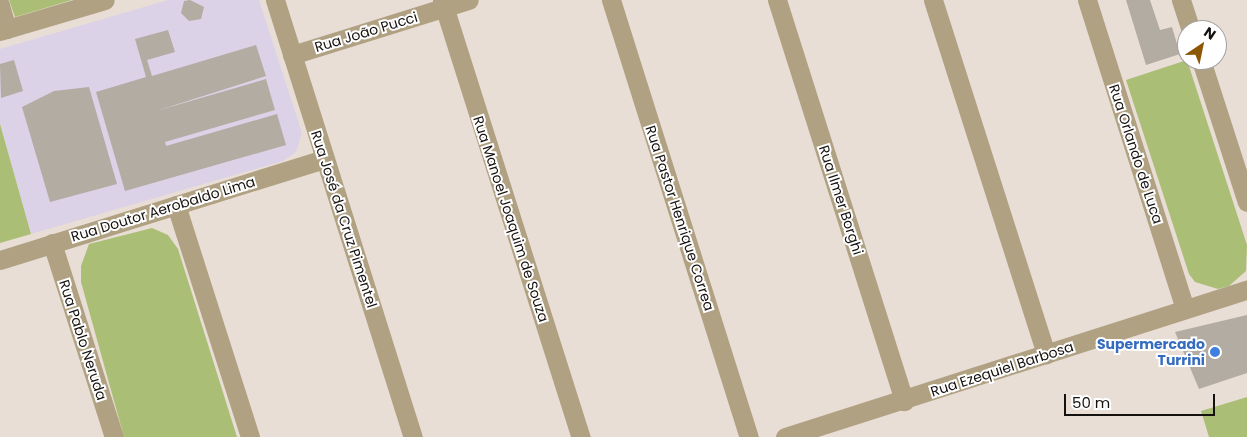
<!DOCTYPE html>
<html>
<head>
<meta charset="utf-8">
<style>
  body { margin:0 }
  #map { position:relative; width:1247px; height:437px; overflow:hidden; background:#e9ded6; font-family:Poppins,sans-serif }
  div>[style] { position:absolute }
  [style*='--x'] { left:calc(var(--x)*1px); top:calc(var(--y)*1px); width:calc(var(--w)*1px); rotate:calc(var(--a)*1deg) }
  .education>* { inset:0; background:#dbd2e7 }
  .green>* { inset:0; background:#abbe75 }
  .building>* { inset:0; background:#b3aca2 }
  .street>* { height:19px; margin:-9.5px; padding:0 9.5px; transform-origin:9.5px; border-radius:9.5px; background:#b0a182 }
  .dots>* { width:14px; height:14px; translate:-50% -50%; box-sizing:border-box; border:2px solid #fff; border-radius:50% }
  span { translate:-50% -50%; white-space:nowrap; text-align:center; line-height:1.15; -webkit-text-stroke:4px #fff; paint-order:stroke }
  .street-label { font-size:14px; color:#15110f }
  .shop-label { font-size:14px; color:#366cbe; font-weight:700 }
  .right { translate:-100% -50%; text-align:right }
  .north { position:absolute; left:1177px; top:20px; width:50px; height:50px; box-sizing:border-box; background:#fff; border:1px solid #a1a09f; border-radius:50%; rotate:34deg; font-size:14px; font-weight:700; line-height:20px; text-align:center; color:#15110f }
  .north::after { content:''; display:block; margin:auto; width:18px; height:22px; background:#8b5703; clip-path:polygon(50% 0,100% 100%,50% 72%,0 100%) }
  .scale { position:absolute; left:1064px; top:394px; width:151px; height:22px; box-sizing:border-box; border:2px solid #15110f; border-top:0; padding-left:6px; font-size:15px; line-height:18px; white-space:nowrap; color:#15110f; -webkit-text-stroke:4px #fff; paint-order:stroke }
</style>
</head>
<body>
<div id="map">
  <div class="education">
    <div style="clip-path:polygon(168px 0,259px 0,302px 133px,296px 152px,283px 161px,31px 234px,0 124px,0 49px)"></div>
  </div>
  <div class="green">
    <div style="clip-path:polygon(9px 0,72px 0,15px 17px)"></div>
    <div style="clip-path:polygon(1187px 60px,1247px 245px,1246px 271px,1229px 286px,1218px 289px,1195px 282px,1189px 274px,1126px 80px)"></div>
    <div style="clip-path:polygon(0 124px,31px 234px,0 243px)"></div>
    <div style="clip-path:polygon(152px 228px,168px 235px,178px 249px,237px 437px,124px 437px,81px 282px,81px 266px,89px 244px)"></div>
    <div style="clip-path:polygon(1247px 397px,1247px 437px,1209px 437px,1201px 411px)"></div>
  </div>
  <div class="building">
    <div style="clip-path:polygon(190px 0,204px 7px,201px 19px,189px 21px,181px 13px,184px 1px)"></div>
    <div style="clip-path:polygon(1126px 0,1150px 0,1160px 30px,1172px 27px,1180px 54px,1146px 65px)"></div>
    <div style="clip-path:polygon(168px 30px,175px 52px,147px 60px,152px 76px,256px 45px,266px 76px,156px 111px,266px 79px,275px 110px,165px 142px,166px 146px,277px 114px,286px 145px,125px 191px,96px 92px,146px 77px,135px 39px)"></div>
    <div style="clip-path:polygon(14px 60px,23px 91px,1px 98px,0 64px)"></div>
    <div style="clip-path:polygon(89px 87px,117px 184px,50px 202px,22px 107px,54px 91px)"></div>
    <div style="clip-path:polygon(1247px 315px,1247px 373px,1199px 389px,1175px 332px)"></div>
  </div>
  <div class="street">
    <div style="--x:275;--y:0;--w:458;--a:72.5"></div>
    <div style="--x:442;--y:0;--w:459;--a:72.4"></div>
    <div style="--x:611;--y:0;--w:458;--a:72.5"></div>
    <div style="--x:777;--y:0;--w:421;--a:72.4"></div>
    <div style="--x:933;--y:0;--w:372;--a:72.3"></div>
    <div style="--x:1087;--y:0;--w:324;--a:72.4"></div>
    <div style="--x:1181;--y:0;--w:32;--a:72"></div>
    <div style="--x:0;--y:5;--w:25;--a:74"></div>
    <div style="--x:0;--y:31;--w:109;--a:-16.4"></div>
    <div style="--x:292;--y:55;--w:185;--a:-17.3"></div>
    <div style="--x:1201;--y:60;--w:149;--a:72.1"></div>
    <div style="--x:176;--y:205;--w:244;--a:72.3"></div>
    <div style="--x:52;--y:243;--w:204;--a:72.3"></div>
    <div style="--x:0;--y:260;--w:340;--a:-17.3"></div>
    <div style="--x:785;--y:437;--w:485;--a:-17.7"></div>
  </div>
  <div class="dots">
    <div style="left:1215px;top:352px;background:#3f7fe0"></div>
  </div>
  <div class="street-label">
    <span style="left:366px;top:32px;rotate:-17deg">Rua João Pucci</span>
    <span style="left:1136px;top:154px;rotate:72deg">Rua Orlando de Luca</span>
    <span style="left:841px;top:200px;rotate:72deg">Rua Ilmer Borghi</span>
    <span style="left:163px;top:209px;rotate:-17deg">Rua Doutor Aerobaldo Lima</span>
    <span style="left:680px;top:218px;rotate:72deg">Rua Pastor Henrique Correa</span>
    <span style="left:344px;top:219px;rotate:72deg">Rua José da Cruz Pimentel</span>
    <span style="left:511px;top:219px;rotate:72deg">Rua Manoel Joaquim de Souza</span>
    <span style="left:83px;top:340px;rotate:72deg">Rua Pablo Neruda</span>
    <span style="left:1002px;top:369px;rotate:-18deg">Rua Ezequiel Barbosa</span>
  </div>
  <div class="shop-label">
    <span class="right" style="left:1205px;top:352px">Supermercado<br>Turrini</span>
  </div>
  <div class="north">N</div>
  <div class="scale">50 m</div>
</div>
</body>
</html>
